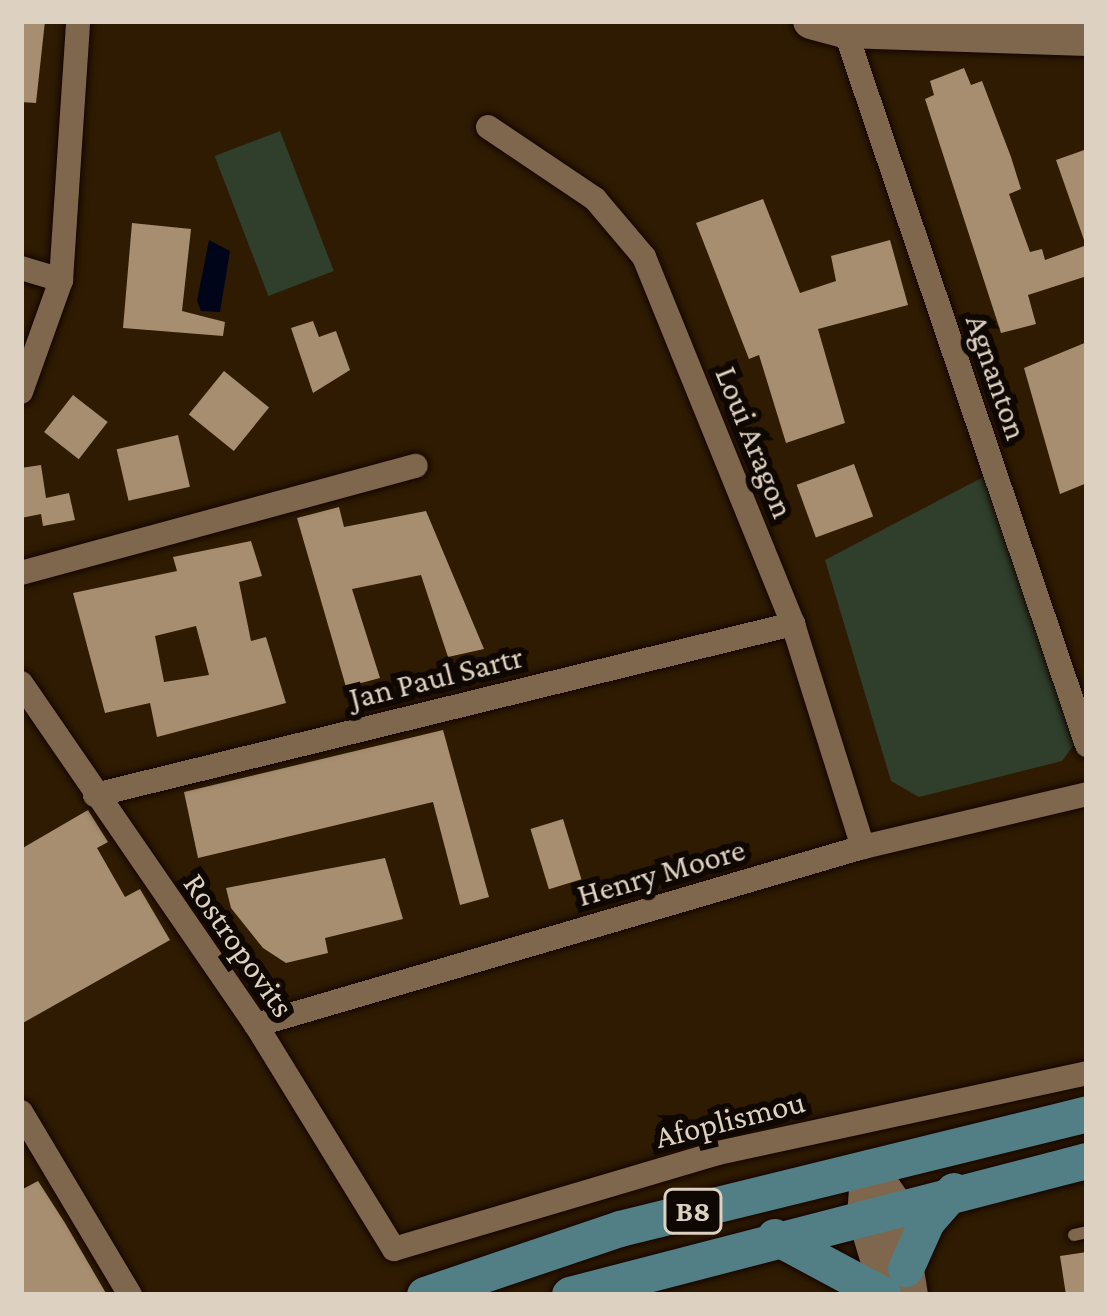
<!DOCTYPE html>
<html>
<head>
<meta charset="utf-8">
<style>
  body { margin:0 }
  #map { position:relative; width:1108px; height:1316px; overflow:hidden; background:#2e1b02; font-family:"Crimson Pro",serif }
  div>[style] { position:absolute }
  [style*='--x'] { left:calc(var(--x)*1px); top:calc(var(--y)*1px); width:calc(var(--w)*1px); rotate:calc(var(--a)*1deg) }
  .green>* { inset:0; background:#2f3f2b; transform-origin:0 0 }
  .water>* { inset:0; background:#00051a }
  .building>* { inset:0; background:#a88e70; transform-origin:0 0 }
  .roads { filter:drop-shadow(0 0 3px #150500) drop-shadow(0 0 3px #150500) }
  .lane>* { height:12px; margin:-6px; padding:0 6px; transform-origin:6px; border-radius:6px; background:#7e674d }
  .street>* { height:24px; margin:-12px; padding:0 12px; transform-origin:12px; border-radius:12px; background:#7e674d }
  .secondary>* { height:36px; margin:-18px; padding:0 18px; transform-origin:18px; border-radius:18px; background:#7e674d }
  .primary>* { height:36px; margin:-18px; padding:0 18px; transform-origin:18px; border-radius:18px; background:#527f85 }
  span { translate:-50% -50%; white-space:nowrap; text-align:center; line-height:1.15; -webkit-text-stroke:12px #0f0701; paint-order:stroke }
  .shield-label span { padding:3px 9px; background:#0f0701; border:3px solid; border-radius:9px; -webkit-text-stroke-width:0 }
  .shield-label { font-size:30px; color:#ddd1c2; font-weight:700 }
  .street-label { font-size:33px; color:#ddd1c2 }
  .frame { position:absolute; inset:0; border:24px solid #ddd1c2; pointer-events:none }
</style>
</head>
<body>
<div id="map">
  <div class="green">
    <div style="left:280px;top:131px;width:150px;height:70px;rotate:69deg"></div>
    <div style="clip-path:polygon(987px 475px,1080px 737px,1062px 761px,919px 797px,891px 781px,825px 560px)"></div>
  </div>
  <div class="water">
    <div style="clip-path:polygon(209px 240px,230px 251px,220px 312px,201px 311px,197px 301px)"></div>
  </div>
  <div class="building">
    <div style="clip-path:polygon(21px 21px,45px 21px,36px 103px,21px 102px)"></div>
    <div style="clip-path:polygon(964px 68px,971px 85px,982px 81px,1011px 157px,1021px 189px,1009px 194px,1030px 252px,1042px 249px,1045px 260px,1087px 245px,1087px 276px,1028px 295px,1036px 324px,1001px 333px,925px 99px,934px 95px,930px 81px)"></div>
    <div style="clip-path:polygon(1087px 149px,1087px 239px,1084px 240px,1056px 160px)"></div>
    <div style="clip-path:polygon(763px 199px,800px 293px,836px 281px,831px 256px,890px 240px,908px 305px,818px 329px,845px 423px,786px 443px,759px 355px,749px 359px,696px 223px)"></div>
    <div style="clip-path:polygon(132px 223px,191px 229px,182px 311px,225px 322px,223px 336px,123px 328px)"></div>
    <div style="clip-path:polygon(313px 321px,319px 337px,336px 331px,350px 370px,313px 393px,291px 328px)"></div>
    <div style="clip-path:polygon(1087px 342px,1087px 483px,1060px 494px,1024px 368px)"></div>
    <div style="left:224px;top:371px;width:58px;height:56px;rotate:39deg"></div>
    <div style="left:73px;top:395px;width:44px;height:47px;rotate:38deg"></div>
    <div style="left:178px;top:435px;width:53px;height:63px;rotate:77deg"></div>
    <div style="left:854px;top:464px;width:56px;height:61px;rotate:70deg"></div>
    <div style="clip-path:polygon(41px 465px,46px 498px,69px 493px,75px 520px,43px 526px,41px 514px,21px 518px,21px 468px)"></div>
    <div style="clip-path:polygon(339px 507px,344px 527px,426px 511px,484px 649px,448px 657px,421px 575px,352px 589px,380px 678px,346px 687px,297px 518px)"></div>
    <div style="clip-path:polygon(evenodd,251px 541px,262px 576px,239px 582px,251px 641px,266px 637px,286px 703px,157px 737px,150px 703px,105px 713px,73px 593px,177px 571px,173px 557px,251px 541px,196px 626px,209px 675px,164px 682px,155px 636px,196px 626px)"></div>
    <div style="clip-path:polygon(443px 730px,489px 897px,460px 905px,433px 802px,198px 858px,184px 792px)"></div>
    <div style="clip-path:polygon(88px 810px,108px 842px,97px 848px,125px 897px,140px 889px,170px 940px,21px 1024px,21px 849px)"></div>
    <div style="left:563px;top:819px;width:63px;height:34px;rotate:73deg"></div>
    <div style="clip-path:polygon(385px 858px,403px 919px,325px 938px,328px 953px,286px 963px,263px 948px,231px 908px,226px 888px)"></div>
    <div style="clip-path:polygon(38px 1181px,65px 1223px,107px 1295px,21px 1295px,21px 1190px)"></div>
    <div style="clip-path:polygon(1087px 1252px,1087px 1295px,1066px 1295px,1060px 1256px)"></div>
  </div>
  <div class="roads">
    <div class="lane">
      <div style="--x:1074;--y:1235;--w:13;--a:-13"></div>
    </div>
    <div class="street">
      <div style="--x:845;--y:30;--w:755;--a:71.3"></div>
      <div style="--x:488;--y:127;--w:129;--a:33.9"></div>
      <div style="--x:595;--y:199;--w:76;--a:49.8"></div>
      <div style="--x:644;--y:257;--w:396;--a:67.9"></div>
      <div style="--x:793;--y:624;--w:234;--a:72.6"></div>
      <div style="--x:21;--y:268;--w:42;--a:16.7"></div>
      <div style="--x:21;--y:392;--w:119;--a:-70.3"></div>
      <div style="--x:61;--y:280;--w:260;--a:-86.2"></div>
      <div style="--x:21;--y:573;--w:409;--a:-15.2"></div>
      <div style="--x:21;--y:683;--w:415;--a:55.5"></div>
      <div style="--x:256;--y:1025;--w:263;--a:58.4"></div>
      <div style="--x:394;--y:1249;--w:338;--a:-16.5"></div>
      <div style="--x:718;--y:1153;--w:378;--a:-12.2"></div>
      <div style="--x:95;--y:795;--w:719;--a:-13.77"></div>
      <div style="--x:256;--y:1025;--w:633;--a:-16.34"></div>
      <div style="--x:863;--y:847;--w:230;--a:-13.3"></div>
      <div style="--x:21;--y:1112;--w:213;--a:59.2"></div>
    </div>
    <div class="secondary">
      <div style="--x:811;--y:21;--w:35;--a:15"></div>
      <div style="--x:845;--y:30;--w:242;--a:1.9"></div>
      <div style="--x:869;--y:1168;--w:47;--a:55.3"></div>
      <div style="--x:896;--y:1207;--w:89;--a:81"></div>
      <div style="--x:867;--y:1189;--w:26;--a:94"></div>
      <div style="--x:865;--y:1215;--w:84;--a:73.3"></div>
    </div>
    <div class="primary">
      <div style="--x:775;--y:1237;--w:123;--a:28.2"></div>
      <div style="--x:906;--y:1269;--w:51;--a:-65.9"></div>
      <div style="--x:927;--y:1222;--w:41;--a:-48.9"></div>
      <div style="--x:425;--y:1295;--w:206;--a:-18.7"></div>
      <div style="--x:620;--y:1229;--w:481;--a:-13.8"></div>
      <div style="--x:570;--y:1295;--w:534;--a:-14.53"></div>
    </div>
  </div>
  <div class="shield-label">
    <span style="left:693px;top:1211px">B8</span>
  </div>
  <div class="street-label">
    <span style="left:997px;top:377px;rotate:71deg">Agnanton</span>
    <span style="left:755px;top:442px;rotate:68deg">Loui Aragon</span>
    <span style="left:436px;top:677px;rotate:-14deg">Jan Paul Sartr</span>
    <span style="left:661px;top:872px;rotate:-16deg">Henry Moore</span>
    <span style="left:239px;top:945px;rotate:55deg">Rostropovits</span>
    <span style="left:730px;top:1119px;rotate:-14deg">Afoplismou</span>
  </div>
  <div class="frame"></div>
</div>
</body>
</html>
